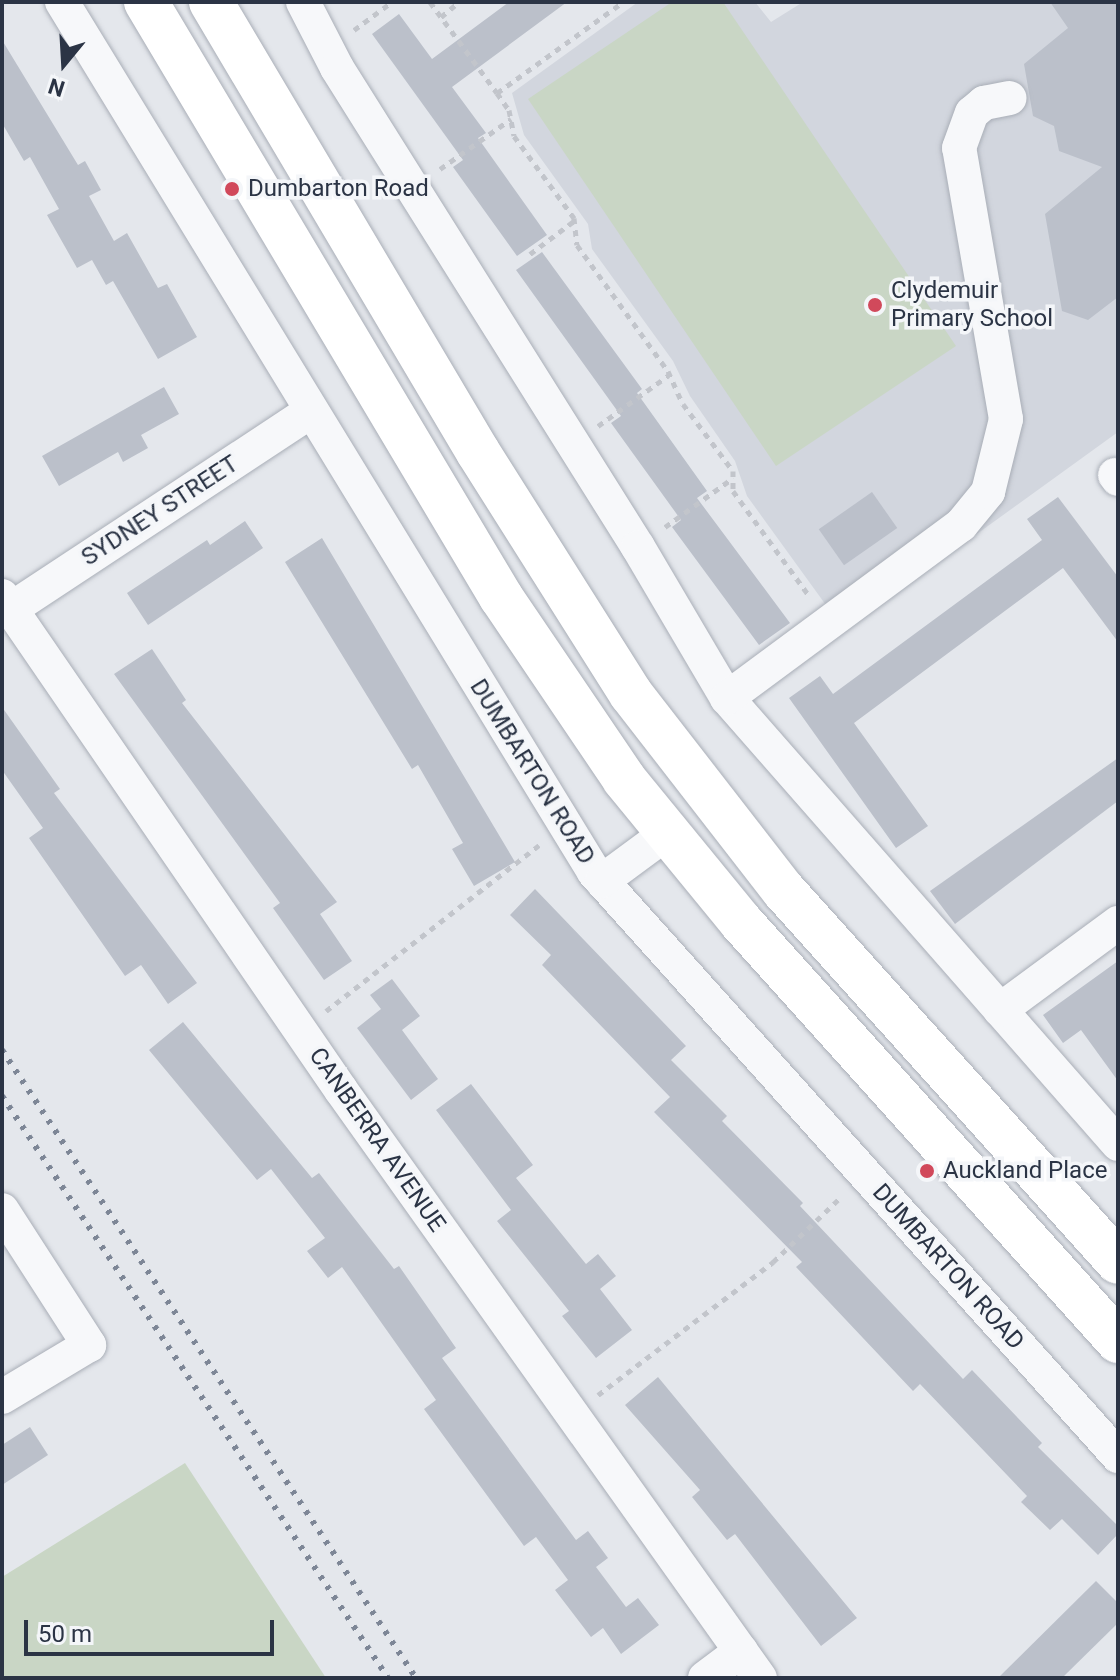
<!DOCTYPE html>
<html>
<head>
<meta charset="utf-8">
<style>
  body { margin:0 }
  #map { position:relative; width:1120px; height:1680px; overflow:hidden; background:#e4e7ec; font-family:Roboto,sans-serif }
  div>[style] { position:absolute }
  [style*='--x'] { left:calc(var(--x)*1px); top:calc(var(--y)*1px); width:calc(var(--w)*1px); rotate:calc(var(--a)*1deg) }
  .built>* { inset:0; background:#d2d6de }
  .green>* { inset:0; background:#c9d6c5 }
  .building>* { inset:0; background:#bbc0ca; transform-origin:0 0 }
  .path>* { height:5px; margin-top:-2.5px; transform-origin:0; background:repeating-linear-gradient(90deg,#c2c5cb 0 6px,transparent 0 12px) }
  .roads { filter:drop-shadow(0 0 2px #a9aeb7) drop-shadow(0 0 2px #a9aeb7) }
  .minor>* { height:34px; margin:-17px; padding:0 17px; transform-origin:17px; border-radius:17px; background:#f7f8fa }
  .major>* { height:44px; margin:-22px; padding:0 22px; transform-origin:22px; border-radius:22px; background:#fff }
  .rail>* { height:6px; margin-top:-3px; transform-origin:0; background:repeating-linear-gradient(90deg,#7d8696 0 4px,transparent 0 12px) }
  .dots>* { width:22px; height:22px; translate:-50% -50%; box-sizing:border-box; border:4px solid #f4f6f9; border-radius:50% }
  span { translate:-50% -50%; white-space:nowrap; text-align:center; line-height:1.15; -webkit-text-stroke:7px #f4f6f9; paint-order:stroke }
  .poi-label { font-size:24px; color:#2b3445 }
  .left { translate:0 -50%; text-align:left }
  .street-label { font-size:24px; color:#2b3445 }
  .frame { position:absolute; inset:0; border:4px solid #2b3445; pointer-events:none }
  .north { position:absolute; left:24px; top:24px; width:80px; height:80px; -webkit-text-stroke:6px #f4f6f9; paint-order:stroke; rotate:198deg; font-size:22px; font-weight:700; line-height:32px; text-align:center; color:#2b3445 }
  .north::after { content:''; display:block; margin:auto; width:28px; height:36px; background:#2b3445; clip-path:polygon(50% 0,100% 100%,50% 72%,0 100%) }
  .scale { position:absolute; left:24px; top:1620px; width:250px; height:36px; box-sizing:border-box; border:4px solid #2b3445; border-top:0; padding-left:10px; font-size:24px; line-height:28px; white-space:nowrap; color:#2b3445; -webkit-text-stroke:6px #f4f6f9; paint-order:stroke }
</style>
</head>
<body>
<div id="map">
  <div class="built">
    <div style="clip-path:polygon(638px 2px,755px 2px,771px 22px,803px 2px,1118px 2px,1118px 432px,844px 630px,747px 496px,735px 461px,690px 396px,673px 361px,592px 249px,588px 224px,524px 135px,512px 93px)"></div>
  </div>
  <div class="green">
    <div style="clip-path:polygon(672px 2px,723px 2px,956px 346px,776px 466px,528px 99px)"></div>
    <div style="clip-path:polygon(185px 1463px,326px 1678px,2px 1678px,2px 1577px)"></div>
  </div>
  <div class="building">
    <div style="clip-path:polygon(509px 2px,567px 2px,452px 87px,486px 133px,478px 138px,547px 235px,517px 256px,453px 167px,463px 160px,372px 34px,399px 14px,432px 59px)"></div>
    <div style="clip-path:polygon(1050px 2px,1118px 2px,1118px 297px,1088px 320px,1062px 311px,1045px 214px,1102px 167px,1059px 151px,1054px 126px,1033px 116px,1024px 64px,1068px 28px)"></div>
    <div style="clip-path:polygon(2px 40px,78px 165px,85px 161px,101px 190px,89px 196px,114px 241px,127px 233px,158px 288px,167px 284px,197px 337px,158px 359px,113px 281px,106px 285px,92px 260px,77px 268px,47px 215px,59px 209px,30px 157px,24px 161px,2px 123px)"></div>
    <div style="clip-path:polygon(542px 252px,642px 389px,637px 393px,707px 491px,697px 498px,790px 623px,759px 645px,672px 527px,681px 520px,611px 423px,621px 416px,516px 270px)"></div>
    <div style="clip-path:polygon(164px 387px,179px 414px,141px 435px,148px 448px,123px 462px,118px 452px,59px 486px,42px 456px)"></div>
    <div style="left:872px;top:492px;width:44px;height:65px;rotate:55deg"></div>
    <div style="clip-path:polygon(1058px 497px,1118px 577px,1118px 642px,1063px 568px,854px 723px,928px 826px,896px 848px,789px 698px,820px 676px,833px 694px,1042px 540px,1027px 519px)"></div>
    <div style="clip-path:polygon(245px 521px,263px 548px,148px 625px,127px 593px,207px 540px,210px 545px)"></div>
    <div style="clip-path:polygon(322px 538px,515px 862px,474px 886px,452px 849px,463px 843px,418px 765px,412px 769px,285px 562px)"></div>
    <div style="clip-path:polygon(152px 649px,186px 700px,182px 703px,337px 902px,320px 914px,352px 961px,324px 980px,273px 908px,280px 903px,114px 674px)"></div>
    <div style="clip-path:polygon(2px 707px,60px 789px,54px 793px,197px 983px,168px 1004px,141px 965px,125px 976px,29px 838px,43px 828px,2px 770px)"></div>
    <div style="clip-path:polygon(1118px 758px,1118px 801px,955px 924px,930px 891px)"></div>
    <div style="clip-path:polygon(535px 889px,686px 1046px,671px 1060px,727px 1116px,722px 1121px,803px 1203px,800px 1206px,963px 1379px,972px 1370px,1042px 1443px,1038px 1447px,1118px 1526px,1118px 1534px,1098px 1555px,1062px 1519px,1050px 1530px,1021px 1502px,1027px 1496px,920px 1384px,913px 1391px,796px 1267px,802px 1262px,654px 1112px,670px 1097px,542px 965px,551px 955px,510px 915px)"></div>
    <div style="clip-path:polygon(1118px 961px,1118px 1081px,1081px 1030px,1063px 1043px,1043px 1015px)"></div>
    <div style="clip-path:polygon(392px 979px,420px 1016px,402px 1030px,438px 1079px,411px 1100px,357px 1028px,381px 1009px,370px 995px)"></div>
    <div style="clip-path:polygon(183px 1022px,312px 1178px,319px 1173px,394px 1269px,399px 1266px,456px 1348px,442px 1358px,576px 1540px,588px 1531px,608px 1558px,596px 1567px,626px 1607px,638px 1598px,659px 1625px,621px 1654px,603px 1628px,591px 1637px,555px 1590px,568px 1580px,536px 1537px,524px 1546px,424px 1409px,436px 1400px,342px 1267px,328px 1278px,307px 1251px,325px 1238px,271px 1169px,257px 1180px,149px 1050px)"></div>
    <div style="clip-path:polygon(471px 1084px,533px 1165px,516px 1178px,586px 1264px,598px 1254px,616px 1276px,600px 1289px,632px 1330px,596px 1358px,562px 1316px,569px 1311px,497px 1221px,511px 1210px,436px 1110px)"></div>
    <div style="clip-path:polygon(658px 1377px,857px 1618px,821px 1646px,735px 1534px,727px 1540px,692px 1497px,700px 1490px,625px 1405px)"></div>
    <div style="clip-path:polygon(30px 1427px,48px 1455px,2px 1485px,2px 1445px)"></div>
    <div style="clip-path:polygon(1096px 1581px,1118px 1603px,1118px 1623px,1062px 1678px,998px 1678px)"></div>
  </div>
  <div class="path">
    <div style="--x:430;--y:2;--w:113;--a:53.6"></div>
    <div style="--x:497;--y:93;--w:155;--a:-35.8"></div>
    <div style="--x:441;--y:17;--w:23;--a:-40"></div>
    <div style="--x:354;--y:30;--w:47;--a:-36.4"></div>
    <div style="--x:497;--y:93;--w:21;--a:55"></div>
    <div style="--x:509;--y:110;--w:26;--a:79"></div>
    <div style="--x:514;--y:136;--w:102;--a:53.8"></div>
    <div style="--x:574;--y:218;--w:27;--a:84"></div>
    <div style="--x:577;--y:245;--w:155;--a:54.2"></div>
    <div style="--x:668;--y:371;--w:36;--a:66"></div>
    <div style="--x:683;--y:404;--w:84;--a:53.3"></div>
    <div style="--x:733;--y:471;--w:20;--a:90"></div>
    <div style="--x:733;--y:491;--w:131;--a:54"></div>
    <div style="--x:440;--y:169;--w:87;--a:-35.2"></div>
    <div style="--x:530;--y:254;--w:55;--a:-36.9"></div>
    <div style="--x:598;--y:426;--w:87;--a:-35.7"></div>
    <div style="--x:665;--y:527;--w:84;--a:-35.8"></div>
    <div style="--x:326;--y:1011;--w:270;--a:-37.9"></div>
    <div style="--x:598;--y:1395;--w:220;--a:-37.2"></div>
    <div style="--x:773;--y:1262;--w:94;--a:-43.7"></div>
  </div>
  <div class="roads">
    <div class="minor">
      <div style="--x:62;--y:2;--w:1020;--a:58.55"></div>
      <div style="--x:594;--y:872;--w:785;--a:48.1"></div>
      <div style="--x:303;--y:2;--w:74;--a:62.7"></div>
      <div style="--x:337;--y:68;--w:566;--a:57.86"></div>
      <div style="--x:638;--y:547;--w:175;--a:59.5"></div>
      <div style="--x:727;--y:698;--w:593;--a:48.76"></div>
      <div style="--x:1115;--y:475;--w:5;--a:53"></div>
      <div style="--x:2;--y:596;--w:599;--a:55.54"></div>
      <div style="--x:341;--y:1090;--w:722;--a:54.53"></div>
      <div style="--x:11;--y:609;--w:356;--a:-33.4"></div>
      <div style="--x:727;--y:698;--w:291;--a:-36.5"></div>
      <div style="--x:961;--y:525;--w:43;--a:-50.7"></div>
      <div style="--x:988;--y:492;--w:75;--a:-76.1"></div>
      <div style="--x:1006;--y:419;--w:275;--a:-99.8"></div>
      <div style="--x:959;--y:148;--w:37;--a:-70"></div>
      <div style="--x:972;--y:113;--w:16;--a:-40"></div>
      <div style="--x:984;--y:103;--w:26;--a:-11"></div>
      <div style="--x:602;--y:881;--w:81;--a:-36.4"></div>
      <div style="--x:1000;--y:1010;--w:147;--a:-36.4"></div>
      <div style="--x:2;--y:1210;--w:161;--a:57.2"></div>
      <div style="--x:89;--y:1345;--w:101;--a:149.1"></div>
      <div style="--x:705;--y:1678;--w:45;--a:-36.9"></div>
    </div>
    <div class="major">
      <div style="--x:146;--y:2;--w:693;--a:59.18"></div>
      <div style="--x:501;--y:597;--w:220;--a:55.9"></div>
      <div style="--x:624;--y:779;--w:185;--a:50.7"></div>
      <div style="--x:741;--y:922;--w:564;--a:48.02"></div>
      <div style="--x:211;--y:2;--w:523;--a:59.32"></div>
      <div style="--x:478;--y:452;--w:286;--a:57.7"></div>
      <div style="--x:631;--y:694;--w:249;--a:52.2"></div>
      <div style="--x:784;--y:891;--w:499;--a:48"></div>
    </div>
  </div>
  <div class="rail">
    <div style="--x:2;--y:1050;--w:752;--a:56.61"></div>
    <div style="--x:2;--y:1096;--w:698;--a:56.45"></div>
  </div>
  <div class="dots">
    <div style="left:232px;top:189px;background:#d1495b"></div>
    <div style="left:875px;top:305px;background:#d1495b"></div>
    <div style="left:927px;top:1171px;background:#d1495b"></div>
  </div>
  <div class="poi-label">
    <span class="left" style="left:248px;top:189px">Dumbarton Road</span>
    <span class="left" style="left:891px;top:305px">Clydemuir<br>Primary School</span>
    <span class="left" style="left:943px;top:1171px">Auckland Place</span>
  </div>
  <div class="street-label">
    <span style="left:160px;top:511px;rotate:-33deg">SYDNEY STREET</span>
    <span style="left:532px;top:772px;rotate:58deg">DUMBARTON ROAD</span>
    <span style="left:377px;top:1140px;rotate:55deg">CANBERRA AVENUE</span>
    <span style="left:948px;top:1267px;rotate:48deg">DUMBARTON ROAD</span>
  </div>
  <div class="frame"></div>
  <div class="north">N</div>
  <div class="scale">50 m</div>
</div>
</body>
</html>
